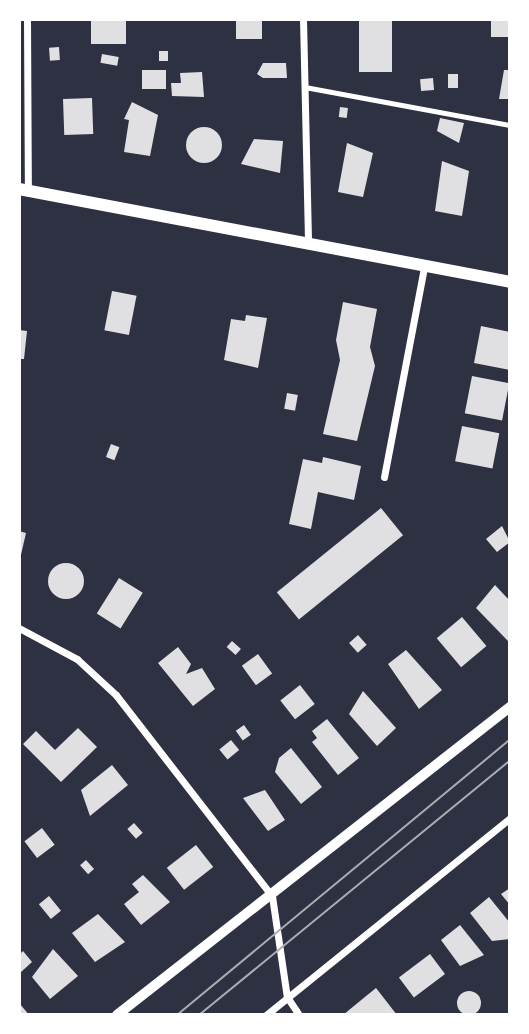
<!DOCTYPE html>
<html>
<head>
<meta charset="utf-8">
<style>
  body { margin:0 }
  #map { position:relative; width:529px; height:1034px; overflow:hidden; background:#2d3142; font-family:Mulish,sans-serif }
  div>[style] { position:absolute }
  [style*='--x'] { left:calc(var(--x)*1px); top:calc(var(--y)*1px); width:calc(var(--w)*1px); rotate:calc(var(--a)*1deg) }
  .building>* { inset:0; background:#e0e0e3; transform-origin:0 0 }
  .round { border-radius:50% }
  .service>* { height:4.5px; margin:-2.25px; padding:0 2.25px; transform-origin:2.25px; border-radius:2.25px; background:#fff }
  .minor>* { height:7px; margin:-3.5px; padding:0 3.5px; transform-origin:3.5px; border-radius:3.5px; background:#fff }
  .tertiary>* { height:10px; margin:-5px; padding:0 5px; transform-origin:5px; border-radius:5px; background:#fff }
  .secondary>* { height:12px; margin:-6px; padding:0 6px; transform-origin:6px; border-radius:6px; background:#fff }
  .tram>* { height:2px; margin:-1px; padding:0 1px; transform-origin:1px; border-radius:1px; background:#abadb3 }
  span { translate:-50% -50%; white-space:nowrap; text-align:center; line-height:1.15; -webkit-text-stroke:6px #fff; paint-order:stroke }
  .frame { position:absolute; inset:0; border:21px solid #fff; pointer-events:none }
</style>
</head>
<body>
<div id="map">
  <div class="building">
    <div style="left:236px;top:19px;width:26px;height:20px"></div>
    <div style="left:359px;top:19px;width:33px;height:53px"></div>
    <div style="left:491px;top:19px;width:19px;height:18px"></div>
    <div style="left:126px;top:21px;width:23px;height:35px;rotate:90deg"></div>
    <div style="left:59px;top:47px;width:13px;height:10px;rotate:86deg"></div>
    <div style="left:159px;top:51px;width:9px;height:10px"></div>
    <div style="left:102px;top:54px;width:17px;height:9px;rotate:10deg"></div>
    <div style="clip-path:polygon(263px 63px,286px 63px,287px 78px,263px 78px,257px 74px)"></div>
    <div style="left:142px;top:70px;width:24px;height:19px"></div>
    <div style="clip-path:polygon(504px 70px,510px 70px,510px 99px,499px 99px)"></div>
    <div style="clip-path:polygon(202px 72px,204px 97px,172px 96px,171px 83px,181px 83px,180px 73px)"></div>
    <div style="left:448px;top:74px;width:10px;height:14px"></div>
    <div style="left:433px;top:78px;width:12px;height:13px;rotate:85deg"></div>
    <div style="left:92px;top:98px;width:36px;height:29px;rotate:88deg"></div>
    <div style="clip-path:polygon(132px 102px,158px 115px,150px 156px,124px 152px,129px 120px,124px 119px)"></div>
    <div style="left:340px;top:107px;width:8px;height:10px;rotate:7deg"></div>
    <div style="clip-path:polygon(440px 118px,464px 123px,459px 143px,437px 131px)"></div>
    <div class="round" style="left:186px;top:127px;width:36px;height:36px"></div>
    <div style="clip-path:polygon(254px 139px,283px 141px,280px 173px,241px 164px)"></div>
    <div style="clip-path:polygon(347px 143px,373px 153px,363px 197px,338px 192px)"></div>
    <div style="clip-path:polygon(442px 161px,469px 171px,462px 216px,435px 211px)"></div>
    <div style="left:112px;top:291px;width:25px;height:40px;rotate:11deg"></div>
    <div style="clip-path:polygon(343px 302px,377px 309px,370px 347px,375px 366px,357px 441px,323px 434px,340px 360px,336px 340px)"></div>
    <div style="clip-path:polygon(246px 315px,267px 318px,258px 368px,224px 360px,231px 319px,245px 321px)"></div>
    <div style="clip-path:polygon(481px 326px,510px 332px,510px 370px,474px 363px)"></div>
    <div style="clip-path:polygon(19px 330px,27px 331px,24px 359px,19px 359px)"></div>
    <div style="left:472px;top:376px;width:38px;height:38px;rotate:11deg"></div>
    <div style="left:287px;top:393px;width:11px;height:16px;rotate:10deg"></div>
    <div style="left:462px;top:426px;width:38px;height:36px;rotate:11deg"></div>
    <div style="left:111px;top:444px;width:9px;height:14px;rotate:21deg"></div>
    <div style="clip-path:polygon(323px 457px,361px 466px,354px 500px,318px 492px,311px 529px,289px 524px,303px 459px,322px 463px)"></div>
    <div style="left:381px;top:508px;width:35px;height:134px;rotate:51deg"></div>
    <div style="clip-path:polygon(502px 526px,510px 542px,497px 552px,486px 539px)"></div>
    <div style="clip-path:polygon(19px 531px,26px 533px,20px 559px,19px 559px)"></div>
    <div class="round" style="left:48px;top:563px;width:36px;height:36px"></div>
    <div style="left:119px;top:578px;width:28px;height:42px;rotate:32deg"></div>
    <div style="clip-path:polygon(495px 585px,510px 601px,508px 641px,476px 608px)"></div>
    <div style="left:462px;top:617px;width:38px;height:33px;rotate:50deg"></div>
    <div style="left:358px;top:635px;width:13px;height:12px;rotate:48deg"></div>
    <div style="left:232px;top:641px;width:12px;height:8px;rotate:42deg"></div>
    <div style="clip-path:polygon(178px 647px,191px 664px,186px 674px,202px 668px,215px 689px,193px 706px,158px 663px)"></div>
    <div style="clip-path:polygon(406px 650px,442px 690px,419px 709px,388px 664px)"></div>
    <div style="left:258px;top:654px;width:24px;height:20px;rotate:54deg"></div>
    <div style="left:300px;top:685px;width:24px;height:25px;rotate:52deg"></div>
    <div style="clip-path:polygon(363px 691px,396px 728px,377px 746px,349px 714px)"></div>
    <div style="clip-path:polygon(327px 719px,359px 758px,338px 775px,312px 742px,317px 738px,312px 731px)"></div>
    <div style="left:244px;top:725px;width:12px;height:10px;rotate:55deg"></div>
    <div style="clip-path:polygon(78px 728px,97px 747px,61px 782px,23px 744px,36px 731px,55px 750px)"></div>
    <div style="left:231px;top:740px;width:13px;height:15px;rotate:51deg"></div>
    <div style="clip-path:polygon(291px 748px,322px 787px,301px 804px,275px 772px,279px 758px)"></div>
    <div style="clip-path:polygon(112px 765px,128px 785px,90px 816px,81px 790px)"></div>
    <div style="clip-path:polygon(265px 790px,285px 820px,268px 831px,243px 798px)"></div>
    <div style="left:134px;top:823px;width:13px;height:9px;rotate:48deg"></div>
    <div style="left:42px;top:828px;width:21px;height:22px;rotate:53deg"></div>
    <div style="left:196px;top:845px;width:28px;height:37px;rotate:52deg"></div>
    <div style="left:86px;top:860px;width:12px;height:8px;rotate:48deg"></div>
    <div style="clip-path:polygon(143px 875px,170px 902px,141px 925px,124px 904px,139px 892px,132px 884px)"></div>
    <div style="clip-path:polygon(510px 888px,510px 905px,501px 894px)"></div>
    <div style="left:49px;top:896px;width:19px;height:13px;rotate:51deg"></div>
    <div style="clip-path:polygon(489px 897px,510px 923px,510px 939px,492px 941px,470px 913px)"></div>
    <div style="clip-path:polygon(98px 914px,125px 942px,95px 962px,72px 933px)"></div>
    <div style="clip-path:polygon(460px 925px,484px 955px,460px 966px,441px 940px)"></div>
    <div style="clip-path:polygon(53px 949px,78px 976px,50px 999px,32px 977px)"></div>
    <div style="clip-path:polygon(23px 951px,32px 962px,21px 972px,19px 955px)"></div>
    <div style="left:430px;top:954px;width:25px;height:39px;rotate:53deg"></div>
    <div style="clip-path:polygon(376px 988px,397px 1015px,343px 1015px,360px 1001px)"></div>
    <div class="round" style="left:457px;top:991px;width:24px;height:24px"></div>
    <div style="clip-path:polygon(19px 1003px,25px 1010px,29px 1015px,19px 1015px)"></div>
  </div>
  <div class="service">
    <div style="--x:305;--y:87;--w:208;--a:10.5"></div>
  </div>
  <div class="minor">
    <div style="--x:27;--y:19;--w:171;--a:89.7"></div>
    <div style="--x:303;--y:19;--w:225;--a:88.7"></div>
    <div style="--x:384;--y:477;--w:214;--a:-79.2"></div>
    <div style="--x:19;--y:628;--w:66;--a:28.1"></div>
    <div style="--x:77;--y:659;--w:53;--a:42.7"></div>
    <div style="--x:116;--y:695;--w:254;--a:52.2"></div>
    <div style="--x:272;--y:896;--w:102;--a:81.6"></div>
    <div style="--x:287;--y:997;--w:22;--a:56"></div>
    <div style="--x:266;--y:1015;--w:314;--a:-38.9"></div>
  </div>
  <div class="tertiary">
    <div style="--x:117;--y:1015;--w:499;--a:-38.1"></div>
  </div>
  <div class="secondary">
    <div style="--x:19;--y:189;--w:500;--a:10.7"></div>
  </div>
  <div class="tram">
    <div style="--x:177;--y:1015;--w:432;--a:-39.6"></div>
    <div style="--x:199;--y:1015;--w:402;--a:-39.3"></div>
  </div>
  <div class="frame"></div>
</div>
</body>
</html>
